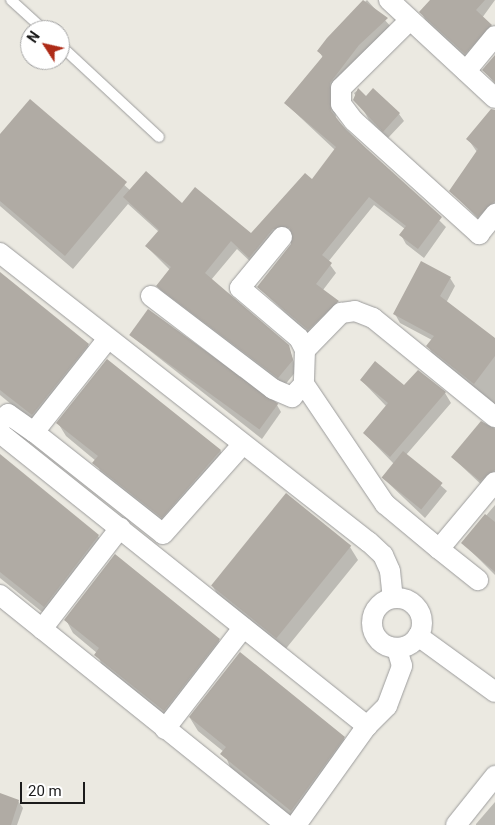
<!DOCTYPE html>
<html>
<head>
<meta charset="utf-8">
<style>
  body { margin:0 }
  #map { position:relative; width:495px; height:825px; overflow:hidden; background:#ebe9e1; font-family:Roboto,sans-serif }
  div>[style] { position:absolute }
  [style*='--x'] { left:calc(var(--x)*1px); top:calc(var(--y)*1px); width:calc(var(--w)*1px); rotate:calc(var(--a)*1deg) }
  .shadow>* { inset:0; background:#0003 }
  .building>* { inset:0; background:#b0aba4; transform-origin:0 0 }
  .roads { filter:drop-shadow(0 0 1px #9c9c9c) drop-shadow(0 0 1px #9c9c9c) }
  .service>* { height:10px; margin:-5px; padding:0 5px; transform-origin:5px; border-radius:5px; background:#fff }
  .minor>* { height:20px; margin:-10px; padding:0 10px; transform-origin:10px; border-radius:10px; background:#fff }
  .minor>.ring { margin:-10px; padding:0; box-sizing:content-box; background:none; border:20px solid #fff; border-radius:50% }
  span { translate:-50% -50%; white-space:nowrap; text-align:center; line-height:1.15; -webkit-text-stroke:5px #fff; paint-order:stroke }
  .north { position:absolute; left:20px; top:20px; width:50px; height:50px; box-sizing:border-box; background:#fff; border:1px solid #a4a4a4; border-radius:50%; rotate:305deg; font-size:14px; font-weight:700; line-height:20px; text-align:center; color:#1b1b1b }
  .north::after { content:''; display:block; margin:auto; width:18px; height:22px; background:#ae2b17; clip-path:polygon(50% 0,100% 100%,50% 72%,0 100%) }
  .scale { position:absolute; left:20px; top:782px; width:65px; height:22px; box-sizing:border-box; border:2px solid #1b1b1b; border-top:0; padding-left:6px; font-size:15px; line-height:18px; white-space:nowrap; color:#1b1b1b; -webkit-text-stroke:4px #fff; paint-order:stroke }
</style>
</head>
<body>
<div id="map">
  <div class="shadow">
    <div style="clip-path:polygon(367px 0,392px 28px,335px 93px,336px 119px,446px 227px,424px 258px,406px 244px,401px 235px,405px 229px,374px 205px,328px 262px,336px 273px,323px 290px,343px 311px,313px 339px,258px 287px,293px 245px,292px 237px,255px 266px,237px 249px,211px 280px,288px 346px,297px 370px,284px 386px,163px 295px,158px 286px,170px 270px,147px 247px,159px 232px,128px 204px,73px 269px,0 206px,0 136px,30px 101px,131px 191px,182px 204px,251px 235px,312px 181px,335px 150px,285px 103px,323px 58px,319px 51px,328px 39px)"></div>
    <div style="clip-path:polygon(431px 0,495px 0,482px 18px,495px 32px,471px 62px,426px 21px,421px 12px)"></div>
    <div style="clip-path:polygon(495px 57px,495px 84px,484px 70px)"></div>
    <div style="clip-path:polygon(358px 90px,366px 97px,373px 90px,399px 114px,404px 121px,388px 138px,369px 120px,354px 93px)"></div>
    <div style="clip-path:polygon(495px 110px,495px 211px,483px 224px,451px 191px,477px 152px,468px 139px)"></div>
    <div style="clip-path:polygon(0 273px,88px 345px,96px 358px,40px 428px,0 395px)"></div>
    <div style="clip-path:polygon(450px 278px,455px 286px,446px 303px,495px 340px,495px 407px,433px 355px,428px 346px,432px 340px,400px 323px,395px 314px)"></div>
    <div style="clip-path:polygon(130px 335px,277px 405px,281px 412px,262px 439px)"></div>
    <div style="clip-path:polygon(361px 380px,445px 393px,451px 403px,406px 455px,447px 491px,425px 518px,383px 478px,394px 464px,364px 433px,387px 407px)"></div>
    <div style="clip-path:polygon(481px 422px,495px 428px,495px 481px,486px 489px,453px 458px)"></div>
    <div style="clip-path:polygon(58px 423px,220px 450px,228px 464px,170px 530px,102px 476px,96px 461px,66px 436px)"></div>
    <div style="clip-path:polygon(0 456px,98px 536px,106px 550px,52px 620px,0 578px)"></div>
    <div style="clip-path:polygon(495px 505px,495px 575px,463px 543px)"></div>
    <div style="clip-path:polygon(350px 547px,358px 560px,284px 651px,220px 599px,212px 585px)"></div>
    <div style="clip-path:polygon(66px 620px,219px 640px,226px 653px,172px 724px,103px 668px,97px 653px,73px 633px)"></div>
    <div style="clip-path:polygon(190px 718px,344px 738px,351px 751px,299px 824px,230px 767px,224px 752px,198px 731px)"></div>
    <div style="clip-path:polygon(0 795px,18px 801px,23px 808px,17px 825px,0 825px)"></div>
    <div style="clip-path:polygon(495px 802px,495px 825px,476px 825px,476px 824px)"></div>
  </div>
  <div class="building">
    <div style="clip-path:polygon(363px 0,388px 18px,359px 45px,330px 83px,331px 111px,346px 130px,442px 217px,418px 249px,399px 235px,406px 226px,369px 197px,322px 255px,332px 263px,316px 284px,339px 301px,308px 330px,257px 287px,291px 244px,290px 228px,273px 229px,249px 258px,231px 241px,205px 273px,289px 345px,293px 360px,278px 378px,156px 286px,171px 267px,145px 246px,159px 230px,123px 197px,146px 171px,182px 203px,195px 187px,251px 233px,305px 173px,312px 179px,336px 147px,284px 103px,323px 56px,317px 51px,327px 38px)"></div>
    <div style="clip-path:polygon(430px 0,485px 0,476px 10px,492px 25px,465px 54px,419px 12px)"></div>
    <div style="clip-path:polygon(495px 55px,495px 82px,482px 70px)"></div>
    <div style="clip-path:polygon(358px 88px,366px 96px,373px 88px,400px 113px,383px 132px,353px 100px)"></div>
    <div style="clip-path:polygon(30px 99px,127px 182px,65px 256px,0 201px,0 134px)"></div>
    <div style="clip-path:polygon(491px 109px,495px 110px,495px 201px,478px 217px,449px 191px,478px 149px,466px 139px)"></div>
    <div style="clip-path:polygon(421px 261px,451px 277px,440px 296px,495px 338px,495px 356px,474px 384px,426px 346px,434px 336px,393px 314px)"></div>
    <div style="clip-path:polygon(0 272px,89px 344px,32px 415px,0 390px)"></div>
    <div style="left:148px;top:309px;width:161px;height:32px;rotate:36deg"></div>
    <div style="clip-path:polygon(107px 359px,221px 450px,162px 518px,92px 463px,98px 456px,56px 423px)"></div>
    <div style="clip-path:polygon(375px 361px,404px 385px,418px 370px,446px 392px,390px 457px,363px 433px,388px 403px,360px 380px)"></div>
    <div style="clip-path:polygon(481px 421px,495px 429px,495px 470px,480px 481px,451px 457px)"></div>
    <div style="left:403px;top:451px;width:51px;height:34px;rotate:39deg"></div>
    <div style="clip-path:polygon(0 454px,99px 535px,44px 607px,0 572px)"></div>
    <div style="left:286px;top:493px;width:84px;height:119px;rotate:39deg"></div>
    <div style="clip-path:polygon(485px 514px,495px 522px,495px 572px,461px 543px)"></div>
    <div style="clip-path:polygon(115px 554px,220px 639px,164px 711px,94px 655px,99px 648px,64px 620px)"></div>
    <div style="clip-path:polygon(240px 652px,345px 737px,291px 811px,220px 754px,226px 747px,189px 717px)"></div>
    <div style="clip-path:polygon(0 793px,19px 800px,11px 825px,0 825px)"></div>
  </div>
  <div class="roads">
    <div class="service">
      <div style="--x:11;--y:0;--w:45;--a:42.3"></div>
      <div style="--x:60;--y:45;--w:135;--a:42.9"></div>
    </div>
    <div class="minor">
      <div style="--x:389;--y:0;--w:144;--a:42.8"></div>
      <div style="--x:410;--y:20;--w:97;--a:135.4"></div>
      <div style="--x:341;--y:88;--w:16;--a:90"></div>
      <div style="--x:341;--y:104;--w:21;--a:53"></div>
      <div style="--x:354;--y:121;--w:169;--a:42.1"></div>
      <div style="--x:479;--y:234;--w:26;--a:-51"></div>
      <div style="--x:466;--y:71;--w:45;--a:-50.4"></div>
      <div style="--x:282;--y:237;--w:66;--a:129.5"></div>
      <div style="--x:240;--y:288;--w:77;--a:40.3"></div>
      <div style="--x:299;--y:338;--w:13;--a:63"></div>
      <div style="--x:305;--y:350;--w:34;--a:92"></div>
      <div style="--x:304;--y:384;--w:145;--a:56"></div>
      <div style="--x:385;--y:504;--w:70;--a:39.8"></div>
      <div style="--x:439;--y:549;--w:87;--a:-50.1"></div>
      <div style="--x:0;--y:253;--w:469;--a:38.1"></div>
      <div style="--x:369;--y:542;--w:19;--a:43"></div>
      <div style="--x:383;--y:555;--w:17;--a:66"></div>
      <div style="--x:390;--y:571;--w:27;--a:84"></div>
      <div style="--x:151;--y:296;--w:153;--a:37.3"></div>
      <div style="--x:273;--y:389;--w:21;--a:23"></div>
      <div style="--x:292;--y:397;--w:18;--a:-47"></div>
      <div style="--x:305;--y:350;--w:52;--a:-45.8"></div>
      <div style="--x:341;--y:313;--w:14;--a:-8"></div>
      <div style="--x:355;--y:311;--w:19;--a:21"></div>
      <div style="--x:373;--y:318;--w:157;--a:39.1"></div>
      <div style="--x:0;--y:423;--w:12;--a:-48"></div>
      <div style="--x:8;--y:414;--w:32;--a:35"></div>
      <div style="--x:34;--y:432;--w:117;--a:-51.6"></div>
      <div style="--x:34;--y:432;--w:164;--a:38.3"></div>
      <div style="--x:163;--y:534;--w:120;--a:-48.4"></div>
      <div style="--x:0;--y:433;--w:470;--a:38.6"></div>
      <div style="--x:439;--y:549;--w:50;--a:38.5"></div>
      <div style="--x:0;--y:595;--w:367;--a:38.8"></div>
      <div class="ring" style="left:372px;top:598px;width:30px;height:30px"></div>
      <div style="--x:42;--y:629;--w:128;--a:-52.3"></div>
      <div style="--x:418;--y:636;--w:95;--a:36"></div>
      <div style="--x:165;--y:729;--w:128;--a:-52.3"></div>
      <div style="--x:296;--y:825;--w:122;--a:-54.4"></div>
      <div style="--x:367;--y:726;--w:28;--a:-45"></div>
      <div style="--x:387;--y:706;--w:43;--a:-69.4"></div>
      <div style="--x:402;--y:666;--w:19;--a:-106"></div>
      <div style="--x:456;--y:825;--w:63;--a:-51.5"></div>
    </div>
  </div>
  <div class="north">N</div>
  <div class="scale">20 m</div>
</div>
</body>
</html>
